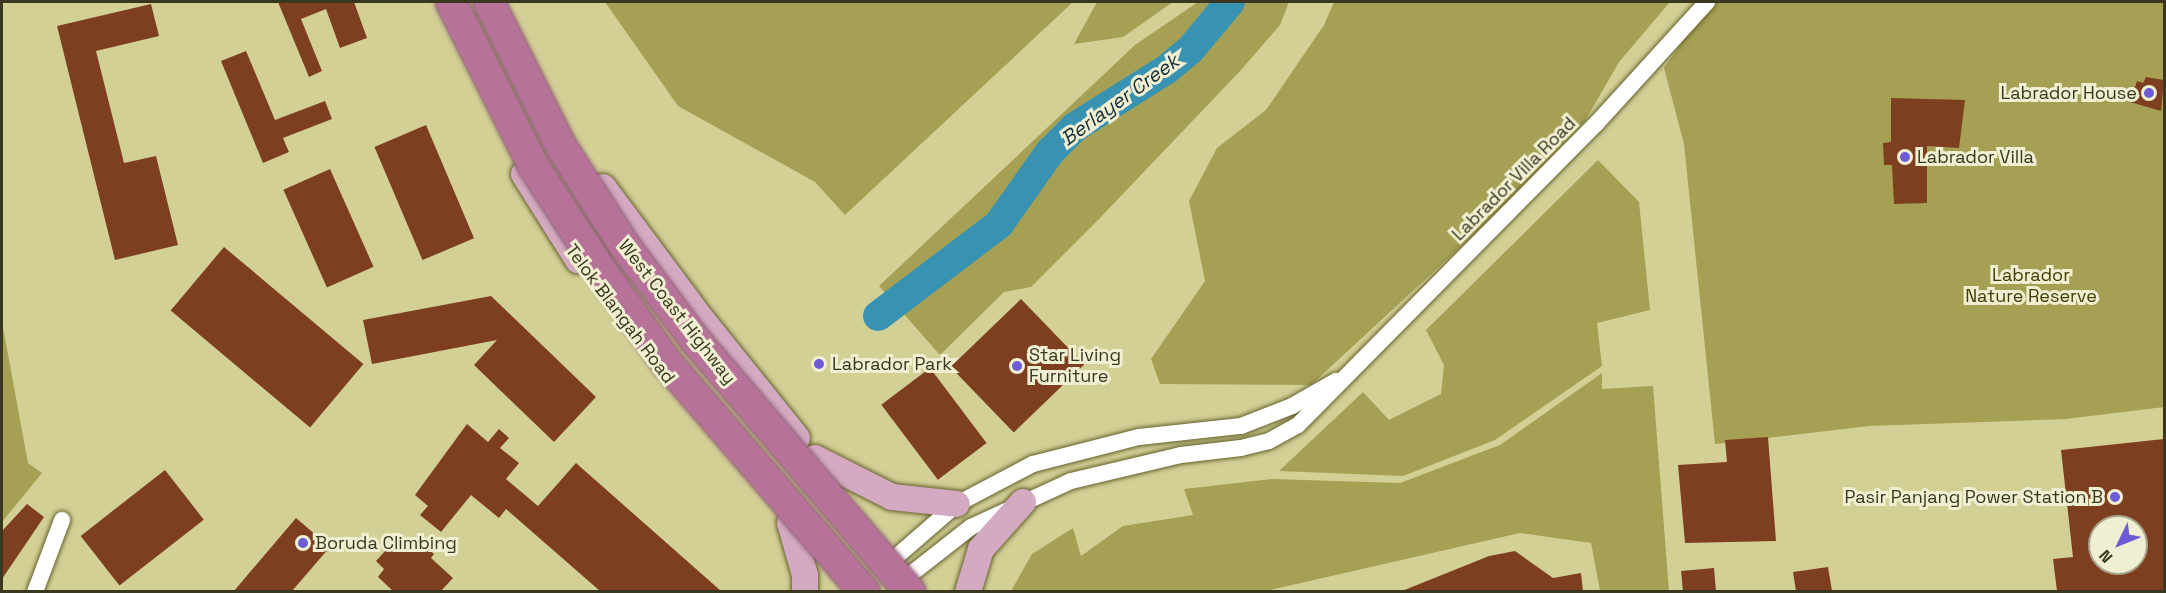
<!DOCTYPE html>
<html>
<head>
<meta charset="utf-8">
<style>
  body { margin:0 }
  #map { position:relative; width:2166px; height:593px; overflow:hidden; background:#d3d096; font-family:"Space Grotesk",sans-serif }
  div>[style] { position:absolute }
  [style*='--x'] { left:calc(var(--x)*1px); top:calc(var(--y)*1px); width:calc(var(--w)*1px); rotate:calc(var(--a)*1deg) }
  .green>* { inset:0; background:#a5a054 }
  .river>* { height:30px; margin:-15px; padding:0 15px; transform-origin:15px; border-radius:15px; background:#3893b3 }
  .building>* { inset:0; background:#7e3f21; transform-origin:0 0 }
  .roads { filter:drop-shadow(0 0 2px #66622c) drop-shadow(0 0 2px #66622c) }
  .street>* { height:16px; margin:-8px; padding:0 8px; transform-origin:8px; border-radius:8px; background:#fff }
  .primary>* { height:26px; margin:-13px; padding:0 13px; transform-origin:13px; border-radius:13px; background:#d4aac2 }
  .bridges { filter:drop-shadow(0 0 2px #8b5d6f) drop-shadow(0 0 2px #8b5d6f) }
  .highway-bridge>* { height:30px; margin:-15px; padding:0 15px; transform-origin:15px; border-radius:15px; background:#b77299 }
  .dots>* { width:16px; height:16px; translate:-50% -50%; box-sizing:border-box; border:3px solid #f0efd2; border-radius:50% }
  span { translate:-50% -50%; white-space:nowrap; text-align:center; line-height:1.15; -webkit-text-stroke:6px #f0efd2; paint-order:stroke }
  .poi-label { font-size:18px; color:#393720 }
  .right { translate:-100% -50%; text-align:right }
  .left { translate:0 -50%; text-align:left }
  .street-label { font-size:18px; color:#393720 }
  .park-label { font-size:18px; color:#413d00 }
  .water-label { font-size:20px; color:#16313c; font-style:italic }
  .frame { position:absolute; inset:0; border:3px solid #393720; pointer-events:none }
  .north { position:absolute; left:2088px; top:515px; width:60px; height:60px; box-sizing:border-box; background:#f0efd2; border:2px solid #a7a58b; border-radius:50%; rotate:227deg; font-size:16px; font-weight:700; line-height:24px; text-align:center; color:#393720 }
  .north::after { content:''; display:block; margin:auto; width:21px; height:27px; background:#6d5cd6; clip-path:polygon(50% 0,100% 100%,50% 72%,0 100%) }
</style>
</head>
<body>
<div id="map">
  <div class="green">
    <div style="clip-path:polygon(605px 2px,1073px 2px,845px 215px,815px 182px,678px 106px)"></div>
    <div style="clip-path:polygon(1097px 2px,1173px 2px,1123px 37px,1074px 44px)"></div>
    <div style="clip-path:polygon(1198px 2px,1289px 2px,1280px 25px,1241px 70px,1098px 220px,1031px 287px,1004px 292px,940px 355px,879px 286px,1135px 45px)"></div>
    <div style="clip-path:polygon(1334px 2px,1670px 2px,1619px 62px,1585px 121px,1496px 214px,1311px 385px,1160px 384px,1151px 359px,1205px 281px,1189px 201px,1217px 148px,1266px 110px,1324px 25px)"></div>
    <div style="clip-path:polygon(1711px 2px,2164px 2px,2164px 407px,2066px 419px,1869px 426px,1715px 444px,1684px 144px,1664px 68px)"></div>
    <div style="clip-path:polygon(1598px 160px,1639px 202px,1650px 310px,1597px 323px,1602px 366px,1495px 440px,1403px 476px,1279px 471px,1363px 392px,1389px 420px,1441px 394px,1444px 365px,1426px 330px)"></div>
    <div style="clip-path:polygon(2px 322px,28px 463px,42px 473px,2px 522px)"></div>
    <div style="clip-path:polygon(1602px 373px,1602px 389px,1653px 386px,1669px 591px,1600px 591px,1591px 543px,1520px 533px,1266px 591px,1011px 591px,1032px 554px,1073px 528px,1081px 556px,1123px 526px,1193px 515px,1184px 489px,1272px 479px,1400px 483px,1500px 445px)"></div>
  </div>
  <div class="river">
    <div style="--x:878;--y:316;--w:152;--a:-37.2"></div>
    <div style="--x:999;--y:224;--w:88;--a:-54.7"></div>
    <div style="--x:1050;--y:152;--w:35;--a:-45"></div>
    <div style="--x:1075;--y:127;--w:109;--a:-32.2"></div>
    <div style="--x:1167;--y:69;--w:30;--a:-40"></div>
    <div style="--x:1190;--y:50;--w:62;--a:-50.2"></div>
  </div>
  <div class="building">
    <div style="clip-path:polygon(278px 2px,354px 2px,367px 38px,340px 48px,326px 9px,301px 19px,322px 71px,309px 77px)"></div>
    <div style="clip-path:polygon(151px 4px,159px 36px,96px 51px,124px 163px,156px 156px,178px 245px,115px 260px,57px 26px)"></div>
    <div style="clip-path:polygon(246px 51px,275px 120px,325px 101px,332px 119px,283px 138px,289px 152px,263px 163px,221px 61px)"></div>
    <div style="clip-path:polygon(2146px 77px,2164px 80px,2161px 111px,2130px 102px,2137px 81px,2143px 83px)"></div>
    <div style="clip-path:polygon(1891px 98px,1965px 100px,1959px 148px,1927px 146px,1927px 203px,1894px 204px,1892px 165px,1884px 165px,1883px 143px,1891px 142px)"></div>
    <div style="left:426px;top:125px;width:123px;height:56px;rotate:67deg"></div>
    <div style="left:330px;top:169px;width:107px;height:51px;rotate:66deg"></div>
    <div style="left:224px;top:247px;width:182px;height:83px;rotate:40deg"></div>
    <div style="clip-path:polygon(491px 296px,596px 397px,554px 442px,474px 365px,497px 340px,372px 364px,363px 320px)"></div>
    <div style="left:1021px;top:299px;width:91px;height:98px;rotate:46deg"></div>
    <div style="left:930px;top:368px;width:94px;height:61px;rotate:53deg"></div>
    <div style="clip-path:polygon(467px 424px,488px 442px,499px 429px,509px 438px,500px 448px,519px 463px,506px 479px,538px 506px,576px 463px,721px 591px,600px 591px,506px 509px,499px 518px,471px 495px,441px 532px,420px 515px,428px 506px,415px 495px)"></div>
    <div style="clip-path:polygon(1768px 437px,1776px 541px,1685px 543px,1678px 465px,1727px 462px,1725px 440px)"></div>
    <div style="clip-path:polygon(evenodd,2164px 439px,2164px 591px,2057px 591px,2053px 559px,2073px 557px,2061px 450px,2164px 439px,2100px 527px,2136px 527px,2136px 563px,2100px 563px,2100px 527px)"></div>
    <div style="left:165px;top:470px;width:63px;height:107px;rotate:52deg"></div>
    <div style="clip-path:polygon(27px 504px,44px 517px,2px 579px,2px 531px)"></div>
    <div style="clip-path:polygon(296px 518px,330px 547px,292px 591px,234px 591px)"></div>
    <div style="clip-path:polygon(397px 538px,411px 550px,419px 541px,434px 554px,431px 558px,453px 578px,441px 591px,393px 591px,378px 577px,384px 569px,376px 561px)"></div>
    <div style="clip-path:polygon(1515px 551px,1553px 578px,1581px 573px,1583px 591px,1402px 591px,1489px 556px)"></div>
    <div style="clip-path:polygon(1828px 567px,1832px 591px,1796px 591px,1793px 572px)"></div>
    <div style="left:1714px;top:568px;width:23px;height:33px;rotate:85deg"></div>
  </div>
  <div class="roads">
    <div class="street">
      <div style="--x:896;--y:557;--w:81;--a:-41"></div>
      <div style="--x:957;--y:504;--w:86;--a:-27.8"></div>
      <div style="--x:1033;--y:464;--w:109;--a:-14.3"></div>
      <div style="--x:1139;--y:437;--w:103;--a:-6.2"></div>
      <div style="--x:1241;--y:426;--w:55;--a:-21.4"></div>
      <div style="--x:1292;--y:406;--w:51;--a:-29.6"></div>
      <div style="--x:911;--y:574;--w:76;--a:-38.1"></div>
      <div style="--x:971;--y:527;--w:110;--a:-24.7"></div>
      <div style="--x:1071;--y:481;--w:113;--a:-13.3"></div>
      <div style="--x:1181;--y:455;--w:60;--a:-6.7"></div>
      <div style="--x:1241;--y:448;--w:29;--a:-14"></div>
      <div style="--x:1269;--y:441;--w:33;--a:-29"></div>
      <div style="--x:1298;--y:425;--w:424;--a:-45.3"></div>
      <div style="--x:1596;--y:124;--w:165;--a:-47.7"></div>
      <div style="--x:35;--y:592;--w:77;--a:-69.4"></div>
    </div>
    <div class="primary">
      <div style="--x:524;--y:174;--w:102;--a:57.9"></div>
      <div style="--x:603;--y:187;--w:167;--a:53.3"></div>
      <div style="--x:703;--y:321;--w:150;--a:51.2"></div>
      <div style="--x:815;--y:458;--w:86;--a:26.9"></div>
      <div style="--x:892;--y:497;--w:65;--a:6.1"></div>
      <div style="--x:790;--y:523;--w:54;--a:73.9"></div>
      <div style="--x:805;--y:575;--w:17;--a:90"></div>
      <div style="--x:968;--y:592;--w:45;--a:-73.2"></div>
      <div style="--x:981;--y:549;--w:63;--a:-48.2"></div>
    </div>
  </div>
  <div class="bridges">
    <div class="highway-bridge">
      <div style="--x:451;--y:2;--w:185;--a:63.3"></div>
      <div style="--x:534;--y:167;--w:118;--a:57.1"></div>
      <div style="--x:598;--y:266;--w:120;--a:54.5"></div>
      <div style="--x:668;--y:364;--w:301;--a:49.3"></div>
      <div style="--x:489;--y:2;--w:161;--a:63.4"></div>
      <div style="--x:561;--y:146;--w:117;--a:57.5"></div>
      <div style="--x:624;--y:245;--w:119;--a:53.2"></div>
      <div style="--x:695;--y:340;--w:331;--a:49.5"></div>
    </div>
  </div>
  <div class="dots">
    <div style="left:2149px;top:93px;background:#6d5cd6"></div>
    <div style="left:1905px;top:157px;background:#6d5cd6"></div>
    <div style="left:819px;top:364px;background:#6d5cd6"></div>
    <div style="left:1017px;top:366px;background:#6d5cd6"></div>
    <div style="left:2115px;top:497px;background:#6d5cd6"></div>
    <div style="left:303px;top:543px;background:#6d5cd6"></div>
  </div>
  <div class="poi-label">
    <span class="right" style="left:2137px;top:93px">Labrador House</span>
    <span class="left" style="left:1917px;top:157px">Labrador Villa</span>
    <span class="left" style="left:1029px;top:366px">Star Living<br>Furniture</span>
    <span class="left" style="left:832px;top:364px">Labrador Park</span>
    <span class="right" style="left:2103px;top:497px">Pasir Panjang Power Station B</span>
    <span class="left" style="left:315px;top:543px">Boruda Climbing</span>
  </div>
  <div class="street-label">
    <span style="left:1514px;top:179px;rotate:-45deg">Labrador Villa Road</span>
    <span style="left:677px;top:312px;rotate:52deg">West Coast Highway</span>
    <span style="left:620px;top:314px;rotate:53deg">Telok Blangah Road</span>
  </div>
  <div class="park-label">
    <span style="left:2031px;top:286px">Labrador<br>Nature Reserve</span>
  </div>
  <div class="water-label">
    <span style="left:1120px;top:100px;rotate:-36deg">Berlayer Creek</span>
  </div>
  <div class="frame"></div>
  <div class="north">N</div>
</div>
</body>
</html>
